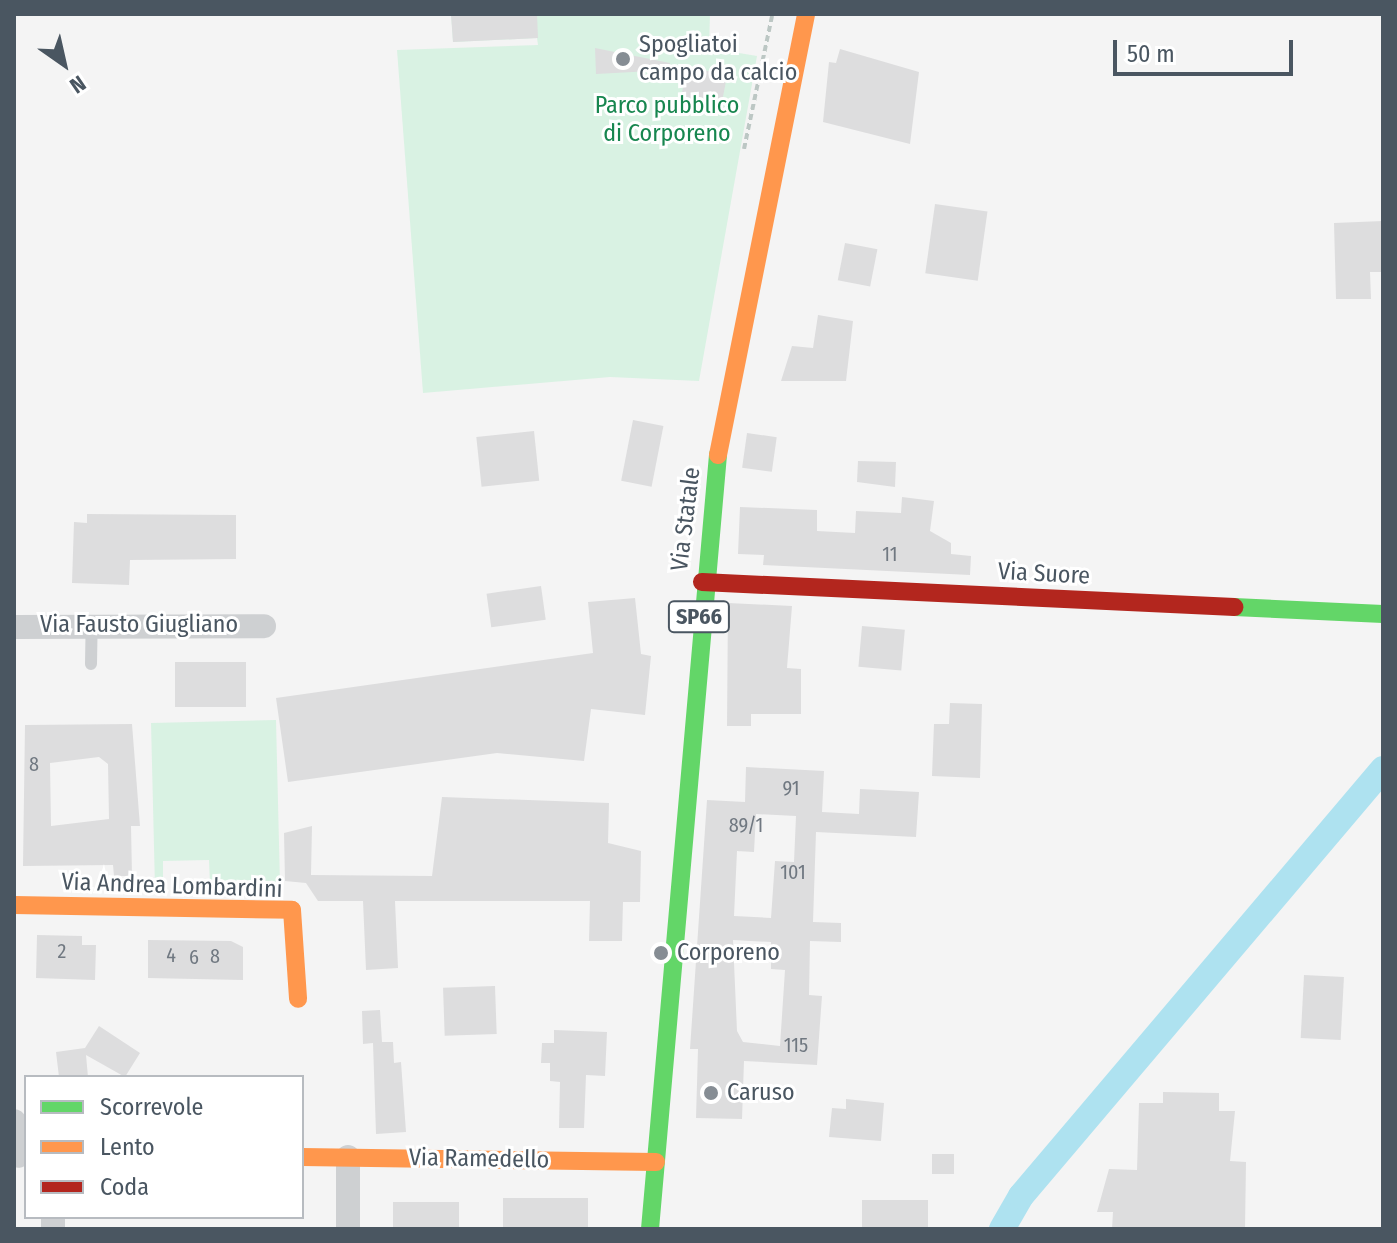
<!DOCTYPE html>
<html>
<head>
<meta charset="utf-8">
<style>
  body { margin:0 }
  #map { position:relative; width:1397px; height:1243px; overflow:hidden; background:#f4f4f4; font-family:"Fira Sans Condensed",sans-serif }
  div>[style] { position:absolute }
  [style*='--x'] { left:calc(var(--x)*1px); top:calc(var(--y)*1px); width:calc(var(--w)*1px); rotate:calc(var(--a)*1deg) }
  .green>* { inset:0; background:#d9f2e3 }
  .canal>* { height:26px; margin:-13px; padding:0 13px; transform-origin:13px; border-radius:13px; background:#aee2f0 }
  .building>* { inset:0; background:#ddddde; transform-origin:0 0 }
  .path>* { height:4px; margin-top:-2px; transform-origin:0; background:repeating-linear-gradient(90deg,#bcc7c4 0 6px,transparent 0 10px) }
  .lane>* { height:12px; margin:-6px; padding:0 6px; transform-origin:6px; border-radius:6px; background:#ced0d2 }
  .street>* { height:24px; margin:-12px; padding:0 12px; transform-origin:12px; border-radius:12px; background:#ced0d2 }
  .fast>* { height:18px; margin:-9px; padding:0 9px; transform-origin:9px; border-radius:9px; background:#63d668 }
  .slow>* { height:18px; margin:-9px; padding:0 9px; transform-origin:9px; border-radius:9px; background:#ff974d }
  .jam>* { height:18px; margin:-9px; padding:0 9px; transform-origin:9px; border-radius:9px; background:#b3261e }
  .dots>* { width:22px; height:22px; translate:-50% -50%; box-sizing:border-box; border:4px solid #fff; border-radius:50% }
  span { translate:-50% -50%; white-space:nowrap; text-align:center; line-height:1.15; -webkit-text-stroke:6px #fff; paint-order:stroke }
  .number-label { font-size:20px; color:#707881 }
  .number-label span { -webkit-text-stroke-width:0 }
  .shield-label span { padding:2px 6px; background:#fff; border:2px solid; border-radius:6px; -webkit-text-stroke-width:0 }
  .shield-label { font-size:22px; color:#4a5661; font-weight:700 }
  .poi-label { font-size:24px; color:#4a5661 }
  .left { translate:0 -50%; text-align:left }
  .park-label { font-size:24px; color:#17864f }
  .street-label { font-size:24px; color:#4a5661 }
  .frame { position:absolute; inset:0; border:16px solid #4a5661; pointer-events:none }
  .legend { position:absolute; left:24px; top:1075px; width:280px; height:144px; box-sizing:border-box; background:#fff; border:2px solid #b7bbc0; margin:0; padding:10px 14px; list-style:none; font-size:24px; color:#4a5661 }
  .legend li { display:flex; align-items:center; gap:16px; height:40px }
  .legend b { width:40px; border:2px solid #b7bbc0 }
  .north { position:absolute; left:24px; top:24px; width:80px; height:80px; -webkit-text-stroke:6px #fff; paint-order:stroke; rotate:146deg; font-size:22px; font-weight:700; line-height:32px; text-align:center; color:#4a5661 }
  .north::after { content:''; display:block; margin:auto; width:28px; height:36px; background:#4a5661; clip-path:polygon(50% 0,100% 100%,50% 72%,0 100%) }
  .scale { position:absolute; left:1113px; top:40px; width:180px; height:36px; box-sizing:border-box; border:4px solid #4a5661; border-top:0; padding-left:10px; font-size:24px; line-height:28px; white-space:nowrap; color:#4a5661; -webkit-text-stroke:6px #fff; paint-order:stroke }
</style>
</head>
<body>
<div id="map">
  <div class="green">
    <div style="clip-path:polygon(451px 14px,710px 14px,709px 48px,757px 56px,699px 381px,610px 377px,423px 393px,397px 50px,538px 45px,537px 38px,453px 42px)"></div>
    <div style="clip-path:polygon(276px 720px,280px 884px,210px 885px,209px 860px,163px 861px,163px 888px,155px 888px,151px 723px)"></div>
  </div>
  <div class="canal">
    <div style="--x:1002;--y:1229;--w:38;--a:-60"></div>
    <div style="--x:1021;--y:1196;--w:560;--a:-49.71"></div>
  </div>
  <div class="building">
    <div style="clip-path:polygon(451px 14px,537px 14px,538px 38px,453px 42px)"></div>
    <div style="clip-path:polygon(595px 48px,670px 63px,670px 70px,596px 74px)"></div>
    <div style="clip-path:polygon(840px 49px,919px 72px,910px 144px,823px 122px,829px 62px,836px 63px)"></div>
    <div style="left:687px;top:67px;width:41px;height:39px;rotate:11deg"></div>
    <div style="left:935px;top:204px;width:53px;height:70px;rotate:8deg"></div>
    <div style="clip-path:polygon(1383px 221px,1383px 272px,1370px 272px,1371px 299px,1336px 299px,1334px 223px)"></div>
    <div style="left:845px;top:243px;width:33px;height:38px;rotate:11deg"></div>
    <div style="clip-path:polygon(818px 315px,853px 321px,846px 381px,781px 381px,792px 346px,813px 348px)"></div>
    <div style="left:633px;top:420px;width:31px;height:62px;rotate:11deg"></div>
    <div style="left:534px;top:431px;width:50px;height:58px;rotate:84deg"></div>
    <div style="left:747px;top:433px;width:30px;height:35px;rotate:8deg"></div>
    <div style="clip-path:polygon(858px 461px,896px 462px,895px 487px,857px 482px)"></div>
    <div style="clip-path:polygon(902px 497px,934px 501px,930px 531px,951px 543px,951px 554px,971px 556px,970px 575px,763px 565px,764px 555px,738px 554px,740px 507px,817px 510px,817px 531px,855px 533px,856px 511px,901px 513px)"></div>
    <div style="clip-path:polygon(87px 514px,236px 515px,236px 559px,130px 560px,129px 585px,72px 583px,74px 522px,87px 523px)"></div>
    <div style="left:541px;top:586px;width:34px;height:55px;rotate:82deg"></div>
    <div style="clip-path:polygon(635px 598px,641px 654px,651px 656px,645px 715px,591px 709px,584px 761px,497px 753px,288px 782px,276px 698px,593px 653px,588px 602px)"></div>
    <div style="clip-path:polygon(728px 603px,792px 606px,787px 668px,801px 669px,801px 714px,751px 714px,751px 726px,727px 726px)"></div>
    <div style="left:862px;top:626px;width:43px;height:41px;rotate:5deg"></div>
    <div style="left:175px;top:662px;width:71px;height:45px"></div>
    <div style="clip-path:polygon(950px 703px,982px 704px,980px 778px,932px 776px,934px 724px,949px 724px)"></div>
    <div style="clip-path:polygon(evenodd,132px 724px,140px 826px,131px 826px,132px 876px,114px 876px,113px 865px,23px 866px,25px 725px,132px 724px,99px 757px,108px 764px,109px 819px,51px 826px,50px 763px,99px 757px)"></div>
    <div style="clip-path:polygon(evenodd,746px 767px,824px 771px,822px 812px,859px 814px,860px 789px,919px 792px,916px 837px,816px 832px,813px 922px,841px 923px,841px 942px,810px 941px,809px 995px,822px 996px,817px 1065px,744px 1061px,742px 1119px,696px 1118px,698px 1049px,690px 1049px,707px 800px,745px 802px,746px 767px,756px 814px,796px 816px,794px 862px,775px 861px,771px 918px,734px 916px,737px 851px,754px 852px,756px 814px,746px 767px,733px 940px,771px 942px,771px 969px,785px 970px,780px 1046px,743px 1042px,737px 1031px,733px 940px)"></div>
    <div style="clip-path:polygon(442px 797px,609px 803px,608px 843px,641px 851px,640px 902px,623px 902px,622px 941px,589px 941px,590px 901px,395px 901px,398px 968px,366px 970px,363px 901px,318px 901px,306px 883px,285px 881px,284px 833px,312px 826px,311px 875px,432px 876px)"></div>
    <div style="clip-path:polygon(37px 935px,82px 936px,82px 945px,96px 945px,95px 980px,36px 978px)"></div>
    <div style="clip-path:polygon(148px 940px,231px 941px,243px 947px,243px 980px,148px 978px)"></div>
    <div style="left:1304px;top:975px;width:40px;height:63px;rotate:3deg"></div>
    <div style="left:495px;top:986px;width:48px;height:52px;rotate:88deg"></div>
    <div style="clip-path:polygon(380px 1010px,382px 1042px,393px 1042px,394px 1063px,401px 1062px,406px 1132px,376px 1134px,373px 1043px,363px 1044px,362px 1011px)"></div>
    <div style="clip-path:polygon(99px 1026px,140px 1053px,125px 1077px,86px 1055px,88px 1077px,59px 1077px,56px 1052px,85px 1048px)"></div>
    <div style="clip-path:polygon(554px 1030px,607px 1032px,605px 1076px,586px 1075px,584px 1128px,559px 1128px,560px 1082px,550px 1081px,550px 1063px,541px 1063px,542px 1043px,554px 1043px)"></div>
    <div style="clip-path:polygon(1163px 1092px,1219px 1093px,1219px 1111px,1235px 1111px,1230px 1161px,1246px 1162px,1245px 1229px,1112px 1229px,1113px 1212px,1097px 1212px,1109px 1169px,1137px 1170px,1139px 1103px,1163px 1103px)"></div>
    <div style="clip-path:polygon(846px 1099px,884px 1103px,881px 1141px,829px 1137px,832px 1108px,846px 1109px)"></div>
    <div style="left:932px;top:1154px;width:22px;height:20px"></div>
    <div style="left:588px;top:1198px;width:31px;height:85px;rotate:90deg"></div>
    <div style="left:862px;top:1200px;width:66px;height:29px"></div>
    <div style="left:393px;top:1202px;width:66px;height:27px"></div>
  </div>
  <div class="path">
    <div style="--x:744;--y:149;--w:136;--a:-78.1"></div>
  </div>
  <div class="lane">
    <div style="--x:91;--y:664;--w:39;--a:-89"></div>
  </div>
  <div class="street">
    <div style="--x:14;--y:627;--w:250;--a:-0.2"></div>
    <div style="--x:14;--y:1121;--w:35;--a:83"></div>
    <div style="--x:53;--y:1229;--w:12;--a:-90"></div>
    <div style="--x:348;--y:1229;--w:72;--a:-90"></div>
  </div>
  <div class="fast">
    <div style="--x:1234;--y:607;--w:149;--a:2.7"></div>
    <div style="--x:650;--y:1229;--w:777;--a:-84.98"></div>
  </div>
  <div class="slow">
    <div style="--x:718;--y:455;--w:450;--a:-78.7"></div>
    <div style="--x:14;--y:905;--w:278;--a:1"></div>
    <div style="--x:292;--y:910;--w:89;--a:86.1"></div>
    <div style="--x:302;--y:1157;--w:354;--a:0.8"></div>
  </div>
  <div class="jam">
    <div style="--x:702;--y:582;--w:533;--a:2.69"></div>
  </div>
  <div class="dots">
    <div style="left:623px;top:59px;background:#868d94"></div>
    <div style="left:661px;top:953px;background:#868d94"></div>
    <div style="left:711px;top:1093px;background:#868d94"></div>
  </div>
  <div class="number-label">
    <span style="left:890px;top:554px">11</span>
    <span style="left:34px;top:764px">8</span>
    <span style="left:791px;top:788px">91</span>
    <span style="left:746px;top:825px">89/1</span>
    <span style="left:793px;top:872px">101</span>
    <span style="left:62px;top:951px">2</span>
    <span style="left:171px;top:955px">4</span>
    <span style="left:215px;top:956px">8</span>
    <span style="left:194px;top:957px">6</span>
    <span style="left:796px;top:1045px">115</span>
  </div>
  <div class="shield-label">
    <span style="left:699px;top:617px">SP66</span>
  </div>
  <div class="poi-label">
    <span class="left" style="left:639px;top:59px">Spogliatoi<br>campo da calcio</span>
    <span class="left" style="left:677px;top:953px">Corporeno</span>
    <span class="left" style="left:727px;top:1093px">Caruso</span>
  </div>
  <div class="park-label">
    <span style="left:667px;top:120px">Parco pubblico<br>di Corporeno</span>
  </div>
  <div class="street-label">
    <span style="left:686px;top:519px;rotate:-83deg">Via Statale</span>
    <span style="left:1044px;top:574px;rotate:3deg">Via Suore</span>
    <span style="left:139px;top:625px">Via Fausto Giugliano</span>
    <span style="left:172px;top:886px;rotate:2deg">Via Andrea Lombardini</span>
    <span style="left:479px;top:1159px;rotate:1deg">Via Ramedello</span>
  </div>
  <div class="frame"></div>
  <ul class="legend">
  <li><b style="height:10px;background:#63d668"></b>Scorrevole</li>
  <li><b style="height:10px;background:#ff974d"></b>Lento</li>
  <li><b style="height:10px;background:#b3261e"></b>Coda</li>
  </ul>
  <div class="north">N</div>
  <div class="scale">50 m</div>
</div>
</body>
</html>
